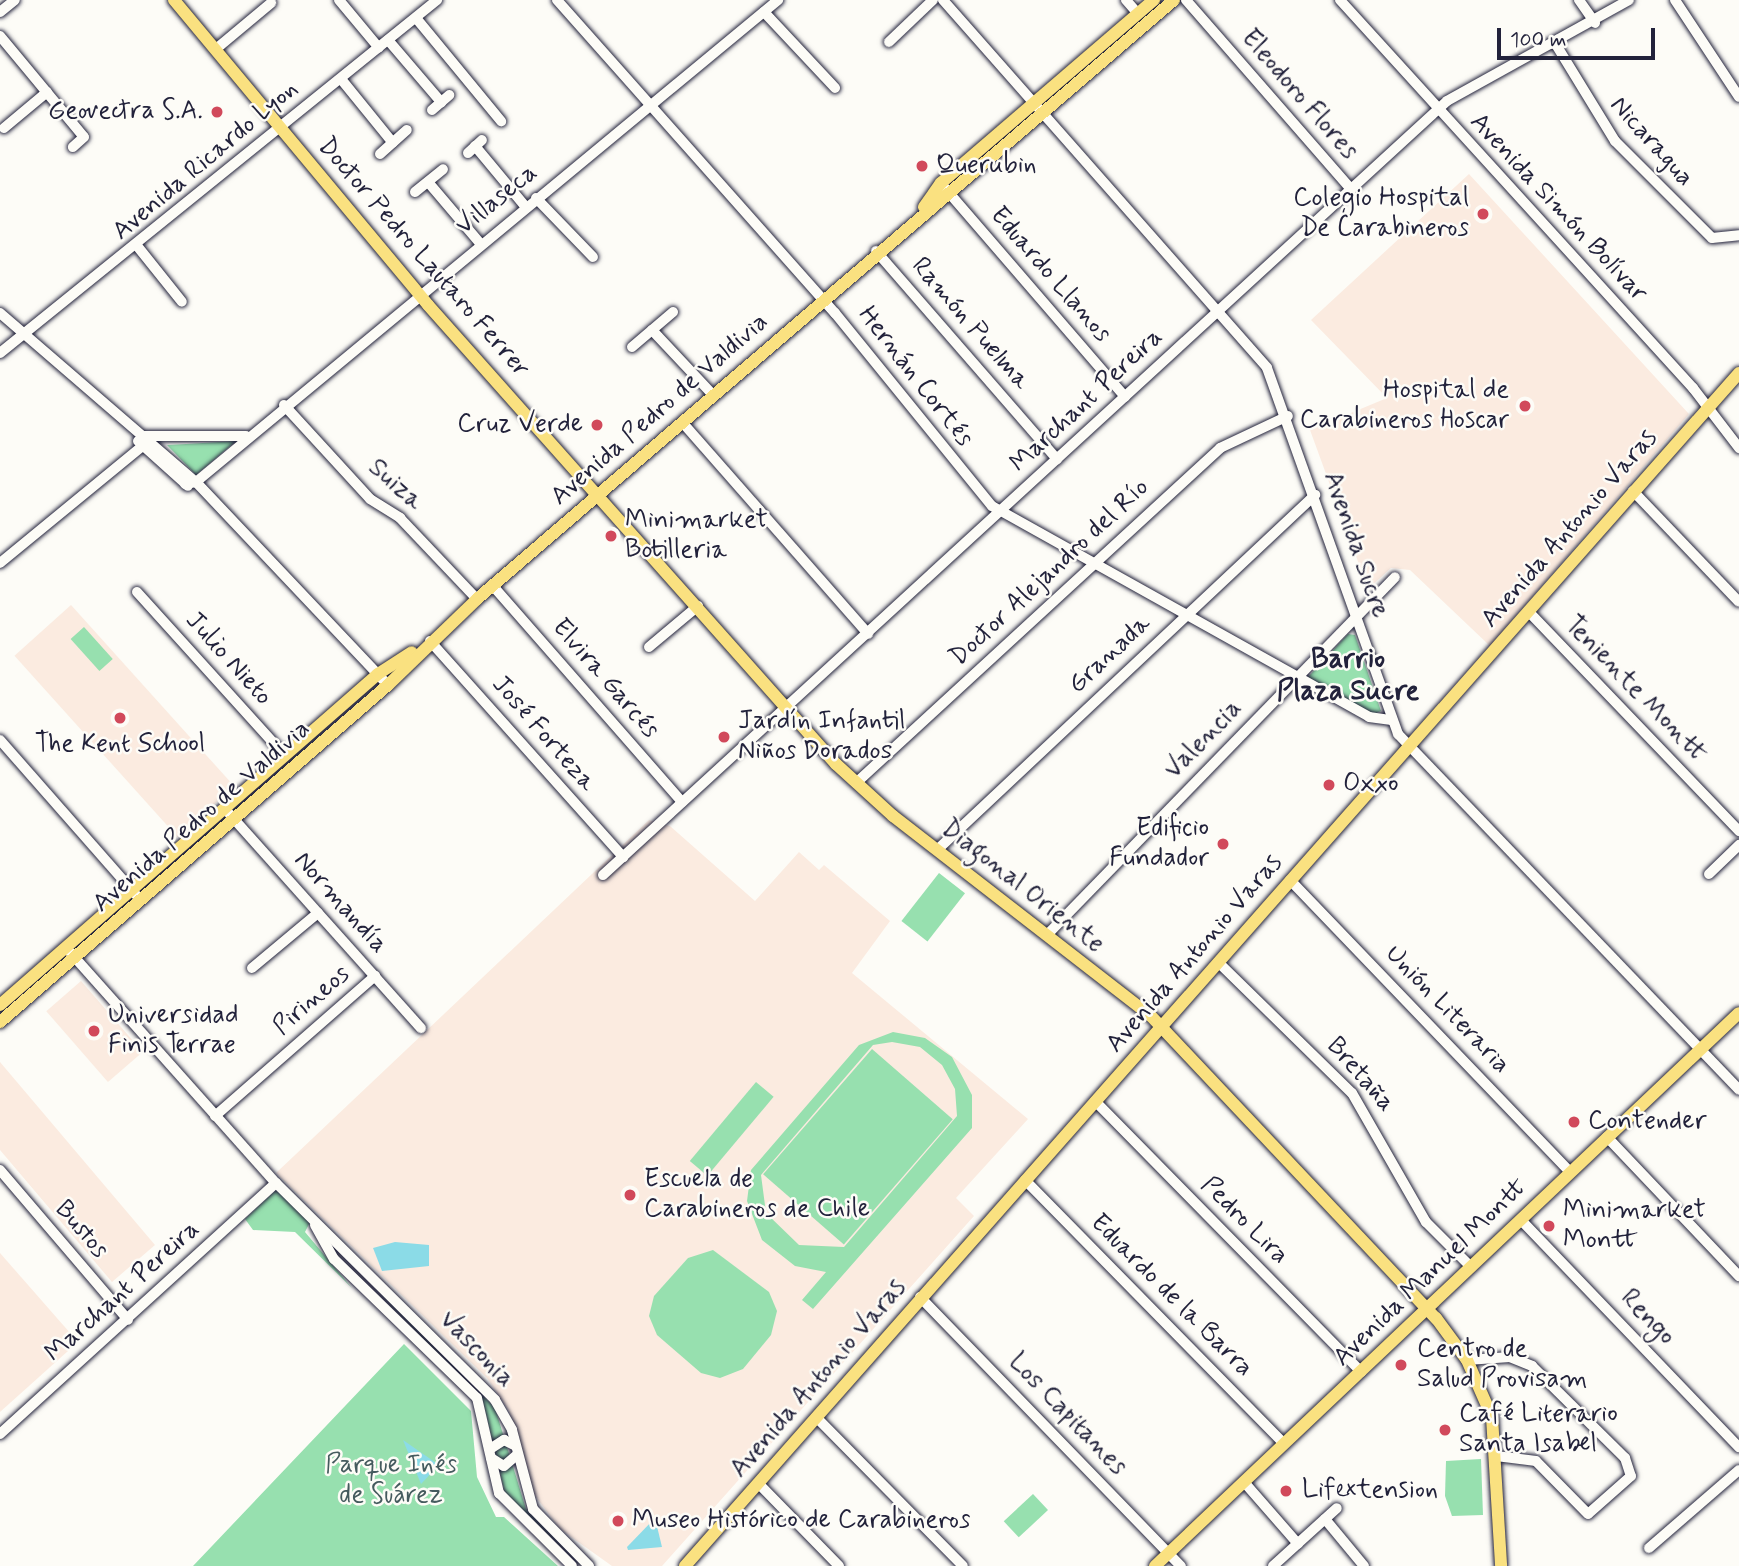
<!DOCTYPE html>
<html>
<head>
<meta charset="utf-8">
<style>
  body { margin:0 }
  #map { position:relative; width:1739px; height:1566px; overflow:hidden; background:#fdfcf7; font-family:Mynerve,sans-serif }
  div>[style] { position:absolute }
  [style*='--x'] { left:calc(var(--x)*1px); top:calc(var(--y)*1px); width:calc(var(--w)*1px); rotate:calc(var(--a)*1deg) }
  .built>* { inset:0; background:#fbebe0; transform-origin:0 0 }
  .green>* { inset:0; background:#97e0af; transform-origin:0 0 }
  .water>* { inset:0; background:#8bdbe7 }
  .roads { filter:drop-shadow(0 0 2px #22223b) drop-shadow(0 0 2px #22223b) }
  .minor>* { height:10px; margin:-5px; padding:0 5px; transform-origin:5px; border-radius:5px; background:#fdfcf7 }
  .major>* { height:12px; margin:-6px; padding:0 6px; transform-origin:6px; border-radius:6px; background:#fae180 }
  .dots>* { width:19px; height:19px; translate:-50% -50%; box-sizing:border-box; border:4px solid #fdfcf7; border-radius:50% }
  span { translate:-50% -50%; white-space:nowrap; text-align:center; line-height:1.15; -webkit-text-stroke:5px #fdfcf7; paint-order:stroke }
  .street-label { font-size:26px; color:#22223b }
  .poi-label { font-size:26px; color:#22223b }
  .right { translate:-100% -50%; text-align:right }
  .left { translate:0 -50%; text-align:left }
  .park-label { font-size:26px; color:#455b5e }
  .neighbourhood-label { font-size:28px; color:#22223b; font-weight:700 }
  .scale { position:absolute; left:1497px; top:28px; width:158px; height:32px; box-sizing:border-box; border:4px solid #22223b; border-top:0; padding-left:9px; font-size:21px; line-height:24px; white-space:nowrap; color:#22223b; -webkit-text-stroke:5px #fdfcf7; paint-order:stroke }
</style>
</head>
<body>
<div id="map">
  <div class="built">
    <div style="clip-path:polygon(1469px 174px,1689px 414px,1490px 646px,1410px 570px,1391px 568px,1368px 589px,1310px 430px,1387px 398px,1311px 320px)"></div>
    <div style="left:71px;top:605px;width:244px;height:76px;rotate:48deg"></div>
    <div style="clip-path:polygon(649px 820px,670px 826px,755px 901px,799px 852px,819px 870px,824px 865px,890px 921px,852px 973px,1028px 1119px,956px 1198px,974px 1216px,662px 1566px,612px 1566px,560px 1529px,530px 1489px,509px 1411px,487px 1378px,276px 1173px)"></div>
    <div style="left:81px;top:981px;width:94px;height:46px;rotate:49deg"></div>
    <div style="clip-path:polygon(0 1062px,155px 1245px,112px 1282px,0 1150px)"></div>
    <div style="clip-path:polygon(0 1253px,78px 1342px,0 1412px)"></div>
  </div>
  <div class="green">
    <div style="clip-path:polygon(236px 441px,196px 475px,167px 445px,186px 444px)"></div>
    <div style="left:84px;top:627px;width:43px;height:18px;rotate:48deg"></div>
    <div style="clip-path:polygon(1348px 634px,1355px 635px,1381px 711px,1371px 715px,1308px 677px)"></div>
    <div style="left:939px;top:873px;width:33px;height:61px;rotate:38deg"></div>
    <div style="clip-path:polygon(evenodd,893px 1032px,925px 1038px,952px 1057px,972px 1095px,972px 1128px,813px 1309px,802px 1300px,826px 1272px,795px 1266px,762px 1240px,747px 1201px,751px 1170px,859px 1045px,893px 1032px,892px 1042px,920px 1047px,942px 1065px,955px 1089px,957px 1116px,844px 1247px,799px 1245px,766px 1213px,761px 1175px,873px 1045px,892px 1042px)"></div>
    <div style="left:872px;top:1049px;width:107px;height:166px;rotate:41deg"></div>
    <div style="left:756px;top:1082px;width:23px;height:103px;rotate:40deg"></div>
    <div style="clip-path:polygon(277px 1189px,310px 1222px,305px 1232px,352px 1288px,295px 1232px,253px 1230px,245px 1219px)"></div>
    <div style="clip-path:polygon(713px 1250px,769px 1292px,777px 1311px,771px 1335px,743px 1369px,720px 1378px,701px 1373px,657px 1335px,649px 1316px,654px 1296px,688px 1258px)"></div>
    <div style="clip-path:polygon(350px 1262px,495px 1408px,526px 1509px,582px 1566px,505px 1494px,483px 1401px)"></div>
    <div style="clip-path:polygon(404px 1344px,471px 1411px,477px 1477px,496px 1517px,504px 1517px,558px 1566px,193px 1566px)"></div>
    <div style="clip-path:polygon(1481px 1459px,1483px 1515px,1452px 1516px,1445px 1496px,1446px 1461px)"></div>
    <div style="left:1033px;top:1494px;width:22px;height:40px;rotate:47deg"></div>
  </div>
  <div class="water">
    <div style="clip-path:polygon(395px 1242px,429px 1245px,429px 1266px,382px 1271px,373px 1248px)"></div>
    <div style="clip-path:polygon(403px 1440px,439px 1465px,421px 1484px)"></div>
    <div style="clip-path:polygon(655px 1518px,662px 1547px,628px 1550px,627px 1547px)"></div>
  </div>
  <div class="roads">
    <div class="minor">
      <div style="--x:339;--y:0;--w:62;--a:50.2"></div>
      <div style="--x:557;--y:0;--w:419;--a:48.4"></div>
      <div style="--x:835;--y:313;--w:249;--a:50.9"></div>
      <div style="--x:992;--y:506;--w:432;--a:29.2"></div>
      <div style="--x:1369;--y:717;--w:21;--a:8"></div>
      <div style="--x:943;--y:0;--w:490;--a:48.6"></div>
      <div style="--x:1267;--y:368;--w:389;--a:70.3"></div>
      <div style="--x:1398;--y:734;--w:493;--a:46.2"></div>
      <div style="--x:1126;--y:0;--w:18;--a:49"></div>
      <div style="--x:1186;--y:0;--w:251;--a:48.9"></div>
      <div style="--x:1340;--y:0;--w:525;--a:47.7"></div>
      <div style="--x:1693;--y:388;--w:76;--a:52.5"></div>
      <div style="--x:1579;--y:0;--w:28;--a:55"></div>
      <div style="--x:1675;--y:0;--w:116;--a:56.6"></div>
      <div style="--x:0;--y:12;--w:19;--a:-39"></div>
      <div style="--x:764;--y:12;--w:104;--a:46.9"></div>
      <div style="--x:416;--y:18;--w:134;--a:50.5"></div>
      <div style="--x:0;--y:36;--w:131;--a:50.3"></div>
      <div style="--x:84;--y:137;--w:15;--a:138"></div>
      <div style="--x:388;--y:40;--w:82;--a:49.5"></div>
      <div style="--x:889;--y:42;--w:61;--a:-43.7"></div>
      <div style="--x:1555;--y:43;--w:115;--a:58.5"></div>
      <div style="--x:1615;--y:141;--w:137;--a:45"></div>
      <div style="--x:1712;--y:238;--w:27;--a:-6"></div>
      <div style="--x:216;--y:49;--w:72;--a:-39.9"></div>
      <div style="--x:341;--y:79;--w:82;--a:50.9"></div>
      <div style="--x:432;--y:110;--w:23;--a:-41"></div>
      <div style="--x:4;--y:128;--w:56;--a:-39.9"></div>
      <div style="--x:475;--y:146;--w:78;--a:50.2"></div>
      <div style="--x:468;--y:153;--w:19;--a:-43"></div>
      <div style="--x:380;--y:154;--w:36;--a:-42"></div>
      <div style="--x:428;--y:182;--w:80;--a:49.6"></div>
      <div style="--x:944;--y:187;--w:277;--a:49.2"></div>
      <div style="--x:415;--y:192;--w:36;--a:-39"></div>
      <div style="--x:536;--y:198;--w:82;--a:46"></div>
      <div style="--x:138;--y:247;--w:70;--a:51.3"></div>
      <div style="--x:876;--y:251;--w:276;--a:49"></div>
      <div style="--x:0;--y:313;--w:259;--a:40.8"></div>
      <div style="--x:196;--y:482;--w:279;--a:46.6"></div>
      <div style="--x:652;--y:330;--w:89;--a:46.8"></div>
      <div style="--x:632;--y:347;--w:54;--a:-40.5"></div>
      <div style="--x:0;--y:353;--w:562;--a:-38.93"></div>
      <div style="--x:284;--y:405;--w:127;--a:47.5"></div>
      <div style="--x:370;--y:499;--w:36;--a:32"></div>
      <div style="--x:400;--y:518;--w:112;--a:46.5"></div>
      <div style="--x:682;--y:422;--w:282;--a:48.7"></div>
      <div style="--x:143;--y:436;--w:103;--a:0"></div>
      <div style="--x:138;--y:441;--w:67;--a:42"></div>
      <div style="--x:185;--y:484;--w:11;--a:-10"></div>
      <div style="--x:196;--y:482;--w:756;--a:-39.63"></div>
      <div style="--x:1633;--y:491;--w:153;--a:46.3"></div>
      <div style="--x:0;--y:563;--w:183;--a:-39.4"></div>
      <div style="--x:493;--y:586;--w:287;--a:48.8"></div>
      <div style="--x:137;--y:592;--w:221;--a:47.9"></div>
      <div style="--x:1528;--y:611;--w:305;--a:46.2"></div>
      <div style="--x:430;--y:641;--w:290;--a:48.2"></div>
      <div style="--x:649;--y:647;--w:64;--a:-39.9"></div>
      <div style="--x:0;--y:740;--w:208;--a:48.7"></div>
      <div style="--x:856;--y:783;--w:495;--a:-42.6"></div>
      <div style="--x:1220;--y:448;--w:75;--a:-25.2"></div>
      <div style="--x:225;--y:809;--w:294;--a:48.2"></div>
      <div style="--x:937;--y:850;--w:519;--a:-43.2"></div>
      <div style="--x:1709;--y:874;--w:42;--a:-44"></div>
      <div style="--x:603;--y:875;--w:1145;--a:-42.52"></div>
      <div style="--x:1447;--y:101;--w:208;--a:-29"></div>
      <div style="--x:1290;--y:880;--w:405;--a:46.2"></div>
      <div style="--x:1047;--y:935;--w:499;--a:-45.8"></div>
      <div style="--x:69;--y:951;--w:311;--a:48.3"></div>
      <div style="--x:276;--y:1183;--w:308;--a:44.7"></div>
      <div style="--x:495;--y:1400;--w:34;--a:60"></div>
      <div style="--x:512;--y:1430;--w:82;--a:75.1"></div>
      <div style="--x:533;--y:1509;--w:80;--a:45.5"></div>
      <div style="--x:1218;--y:962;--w:187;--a:44.4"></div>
      <div style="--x:1352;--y:1093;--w:149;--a:60.2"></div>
      <div style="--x:1426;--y:1222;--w:64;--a:45"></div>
      <div style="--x:252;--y:968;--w:86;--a:-39.8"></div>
      <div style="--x:1095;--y:1101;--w:380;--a:45.5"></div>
      <div style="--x:215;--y:1116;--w:213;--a:-41.2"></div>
      <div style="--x:1607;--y:1137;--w:192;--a:46.5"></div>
      <div style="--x:0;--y:1170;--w:197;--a:49.5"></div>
      <div style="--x:1025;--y:1180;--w:370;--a:45.5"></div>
      <div style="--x:1521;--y:1220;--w:315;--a:46.2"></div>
      <div style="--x:315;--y:1225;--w:39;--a:61"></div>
      <div style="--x:334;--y:1259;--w:199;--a:44.2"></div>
      <div style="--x:477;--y:1398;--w:98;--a:77"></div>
      <div style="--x:499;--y:1493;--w:103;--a:45"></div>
      <div style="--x:920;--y:1297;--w:375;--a:45.9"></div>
      <div style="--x:1467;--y:1360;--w:43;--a:-4"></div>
      <div style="--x:1510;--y:1357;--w:24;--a:22"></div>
      <div style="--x:1532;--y:1366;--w:131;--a:44.7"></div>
      <div style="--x:1625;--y:1458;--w:19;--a:72"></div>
      <div style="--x:1631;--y:1476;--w:57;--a:138.5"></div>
      <div style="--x:1588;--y:1514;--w:74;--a:-134.5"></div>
      <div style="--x:1536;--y:1461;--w:40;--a:-172.9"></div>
      <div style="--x:816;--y:1417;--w:209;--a:45.4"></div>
      <div style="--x:0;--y:1434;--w:373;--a:-42.3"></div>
      <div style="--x:490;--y:1449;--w:17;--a:-33"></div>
      <div style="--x:504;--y:1440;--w:13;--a:27"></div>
      <div style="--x:491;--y:1458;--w:15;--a:32"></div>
      <div style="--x:504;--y:1466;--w:18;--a:-41"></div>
      <div style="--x:1244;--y:1482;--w:82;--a:48.9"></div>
      <div style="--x:758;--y:1483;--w:116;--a:45.7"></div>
      <div style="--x:1325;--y:1519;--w:61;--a:50.3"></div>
      <div style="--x:1649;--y:1548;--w:119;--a:-40.9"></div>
      <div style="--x:1273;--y:1566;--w:86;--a:-42.2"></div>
    </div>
    <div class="major">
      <div style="--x:174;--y:0;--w:397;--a:50.2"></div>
      <div style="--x:428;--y:305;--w:614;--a:48.37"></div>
      <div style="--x:836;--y:764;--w:77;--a:42.4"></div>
      <div style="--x:893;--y:816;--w:325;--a:37.8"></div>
      <div style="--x:1150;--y:1015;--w:417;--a:46.7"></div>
      <div style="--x:1436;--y:1318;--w:52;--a:53.6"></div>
      <div style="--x:1467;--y:1360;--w:62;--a:66.3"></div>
      <div style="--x:1492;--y:1417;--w:149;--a:86.5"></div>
      <div style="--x:924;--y:207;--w:29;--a:-55"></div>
      <div style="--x:941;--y:183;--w:281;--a:-40.7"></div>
      <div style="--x:0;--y:1005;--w:502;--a:-41.21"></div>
      <div style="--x:378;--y:674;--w:40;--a:-32.9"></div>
      <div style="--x:0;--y:1022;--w:514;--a:-40.98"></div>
      <div style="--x:388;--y:685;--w:124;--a:-44"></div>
      <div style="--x:477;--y:599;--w:919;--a:-40.68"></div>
      <div style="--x:685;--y:1566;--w:1592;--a:-48.54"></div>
      <div style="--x:1155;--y:1566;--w:804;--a:-43.44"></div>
    </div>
  </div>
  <div class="dots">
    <div style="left:217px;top:112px;background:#d1495b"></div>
    <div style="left:922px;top:166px;background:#d1495b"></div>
    <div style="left:1483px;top:214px;background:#d1495b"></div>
    <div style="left:1525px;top:406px;background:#d1495b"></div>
    <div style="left:597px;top:425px;background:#d1495b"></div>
    <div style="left:611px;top:536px;background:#d1495b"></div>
    <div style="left:120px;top:718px;background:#d1495b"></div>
    <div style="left:724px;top:737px;background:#d1495b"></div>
    <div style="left:1329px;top:785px;background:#d1495b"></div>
    <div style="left:1223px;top:844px;background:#d1495b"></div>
    <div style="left:94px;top:1031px;background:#d1495b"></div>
    <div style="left:1574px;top:1122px;background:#d1495b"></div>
    <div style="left:630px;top:1195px;background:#d1495b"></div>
    <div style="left:1549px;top:1226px;background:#d1495b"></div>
    <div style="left:1401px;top:1365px;background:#d1495b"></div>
    <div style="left:1445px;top:1430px;background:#d1495b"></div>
    <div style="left:1286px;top:1491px;background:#d1495b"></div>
    <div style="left:618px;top:1521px;background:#d1495b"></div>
  </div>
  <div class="street-label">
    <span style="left:1299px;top:95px;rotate:49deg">Eleodoro Flores</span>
    <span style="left:1651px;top:142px;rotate:48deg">Nicaragua</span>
    <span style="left:206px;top:161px;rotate:-40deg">Avenida Ricardo Lyon</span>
    <span style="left:497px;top:200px;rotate:-39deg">Villaseca</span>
    <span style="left:1558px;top:208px;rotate:47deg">Avenida Simón Bolívar</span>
    <span style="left:423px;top:258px;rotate:49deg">Doctor Pedro Lautaro Ferrer</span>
    <span style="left:1050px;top:275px;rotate:49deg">Eduardo Llanos</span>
    <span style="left:970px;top:324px;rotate:49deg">Ramón Puelma</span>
    <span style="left:915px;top:377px;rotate:52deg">Hernán Cortés</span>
    <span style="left:1087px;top:401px;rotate:-43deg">Marchant Pereira</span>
    <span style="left:660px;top:410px;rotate:-41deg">Avenida Pedro de Valdivia</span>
    <span style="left:395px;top:485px;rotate:41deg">Suiza</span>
    <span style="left:1570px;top:529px;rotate:-49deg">Avenida Antonio Varas</span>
    <span style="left:1355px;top:545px;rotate:71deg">Avenida Sucre</span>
    <span style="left:1050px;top:573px;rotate:-43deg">Doctor Alejandro del Río</span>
    <span style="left:1110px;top:655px;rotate:-43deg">Granada</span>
    <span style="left:228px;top:659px;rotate:48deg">Julio Nieto</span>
    <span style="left:605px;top:679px;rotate:49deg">Elvira Garcés</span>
    <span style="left:1635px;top:690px;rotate:46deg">Teniente Montt</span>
    <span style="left:543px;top:734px;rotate:49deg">José Forteza</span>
    <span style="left:1204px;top:740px;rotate:-46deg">Valencia</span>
    <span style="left:202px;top:817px;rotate:-41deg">Avenida Pedro de Valdivia</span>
    <span style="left:1022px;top:887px;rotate:38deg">Diagonal Oriente</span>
    <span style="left:340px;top:903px;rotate:48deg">Normandía</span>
    <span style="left:1195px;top:954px;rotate:-49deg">Avenida Antonio Varas</span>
    <span style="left:312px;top:1001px;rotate:-41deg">Pirineos</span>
    <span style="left:1447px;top:1010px;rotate:46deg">Unión Literaria</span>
    <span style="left:1360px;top:1075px;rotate:49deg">Bretaña</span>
    <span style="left:1244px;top:1221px;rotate:45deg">Pedro Lira</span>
    <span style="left:81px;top:1230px;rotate:49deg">Bustos</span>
    <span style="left:1431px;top:1273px;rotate:-44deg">Avenida Manuel Montt</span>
    <span style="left:123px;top:1292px;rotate:-42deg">Marchant Pereira</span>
    <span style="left:1171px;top:1296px;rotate:45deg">Eduardo de la Barra</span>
    <span style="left:1647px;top:1318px;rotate:46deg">Rengo</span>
    <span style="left:476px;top:1350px;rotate:46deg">Vasconia</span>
    <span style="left:819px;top:1379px;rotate:-49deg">Avenida Antonio Varas</span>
    <span style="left:1067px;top:1415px;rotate:46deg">Los Capitanes</span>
  </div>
  <div class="poi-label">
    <span class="right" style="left:203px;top:112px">Geovectra S.A.</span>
    <span class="left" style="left:936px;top:166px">Querubin</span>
    <span class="right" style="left:1469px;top:214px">Colegio Hospital<br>De Carabineros</span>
    <span class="right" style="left:1509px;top:406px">Hospital de<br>Carabineros Hoscar</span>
    <span class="right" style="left:583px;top:425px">Cruz Verde</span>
    <span class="left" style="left:625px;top:536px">Minimarket<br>Botilleria</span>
    <span class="left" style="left:738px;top:737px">Jardín Infantil<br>Niños Dorados</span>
    <span style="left:120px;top:745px">The Kent School</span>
    <span class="left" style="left:1343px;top:785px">Oxxo</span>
    <span class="right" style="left:1209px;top:844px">Edificio<br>Fundador</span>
    <span class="left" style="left:108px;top:1031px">Universidad<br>Finis Terrae</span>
    <span class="left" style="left:1588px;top:1122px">Contender</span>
    <span class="left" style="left:644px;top:1195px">Escuela de<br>Carabineros de Chile</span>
    <span class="left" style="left:1563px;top:1226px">Minimarket<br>Montt</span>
    <span class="left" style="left:1417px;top:1365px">Centro de<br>Salud Provisam</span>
    <span class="left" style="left:1459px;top:1430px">Café Literario<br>Santa Isabel</span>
    <span class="left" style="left:1302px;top:1491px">Lifextension</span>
    <span class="left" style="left:632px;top:1521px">Museo Histórico de Carabineros</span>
  </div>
  <div class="park-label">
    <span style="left:391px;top:1481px">Parque Inés<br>de Suárez</span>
  </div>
  <div class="neighbourhood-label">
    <span style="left:1348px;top:676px">Barrio<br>Plaza Sucre</span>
  </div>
  <div class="scale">100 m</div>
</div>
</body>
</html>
